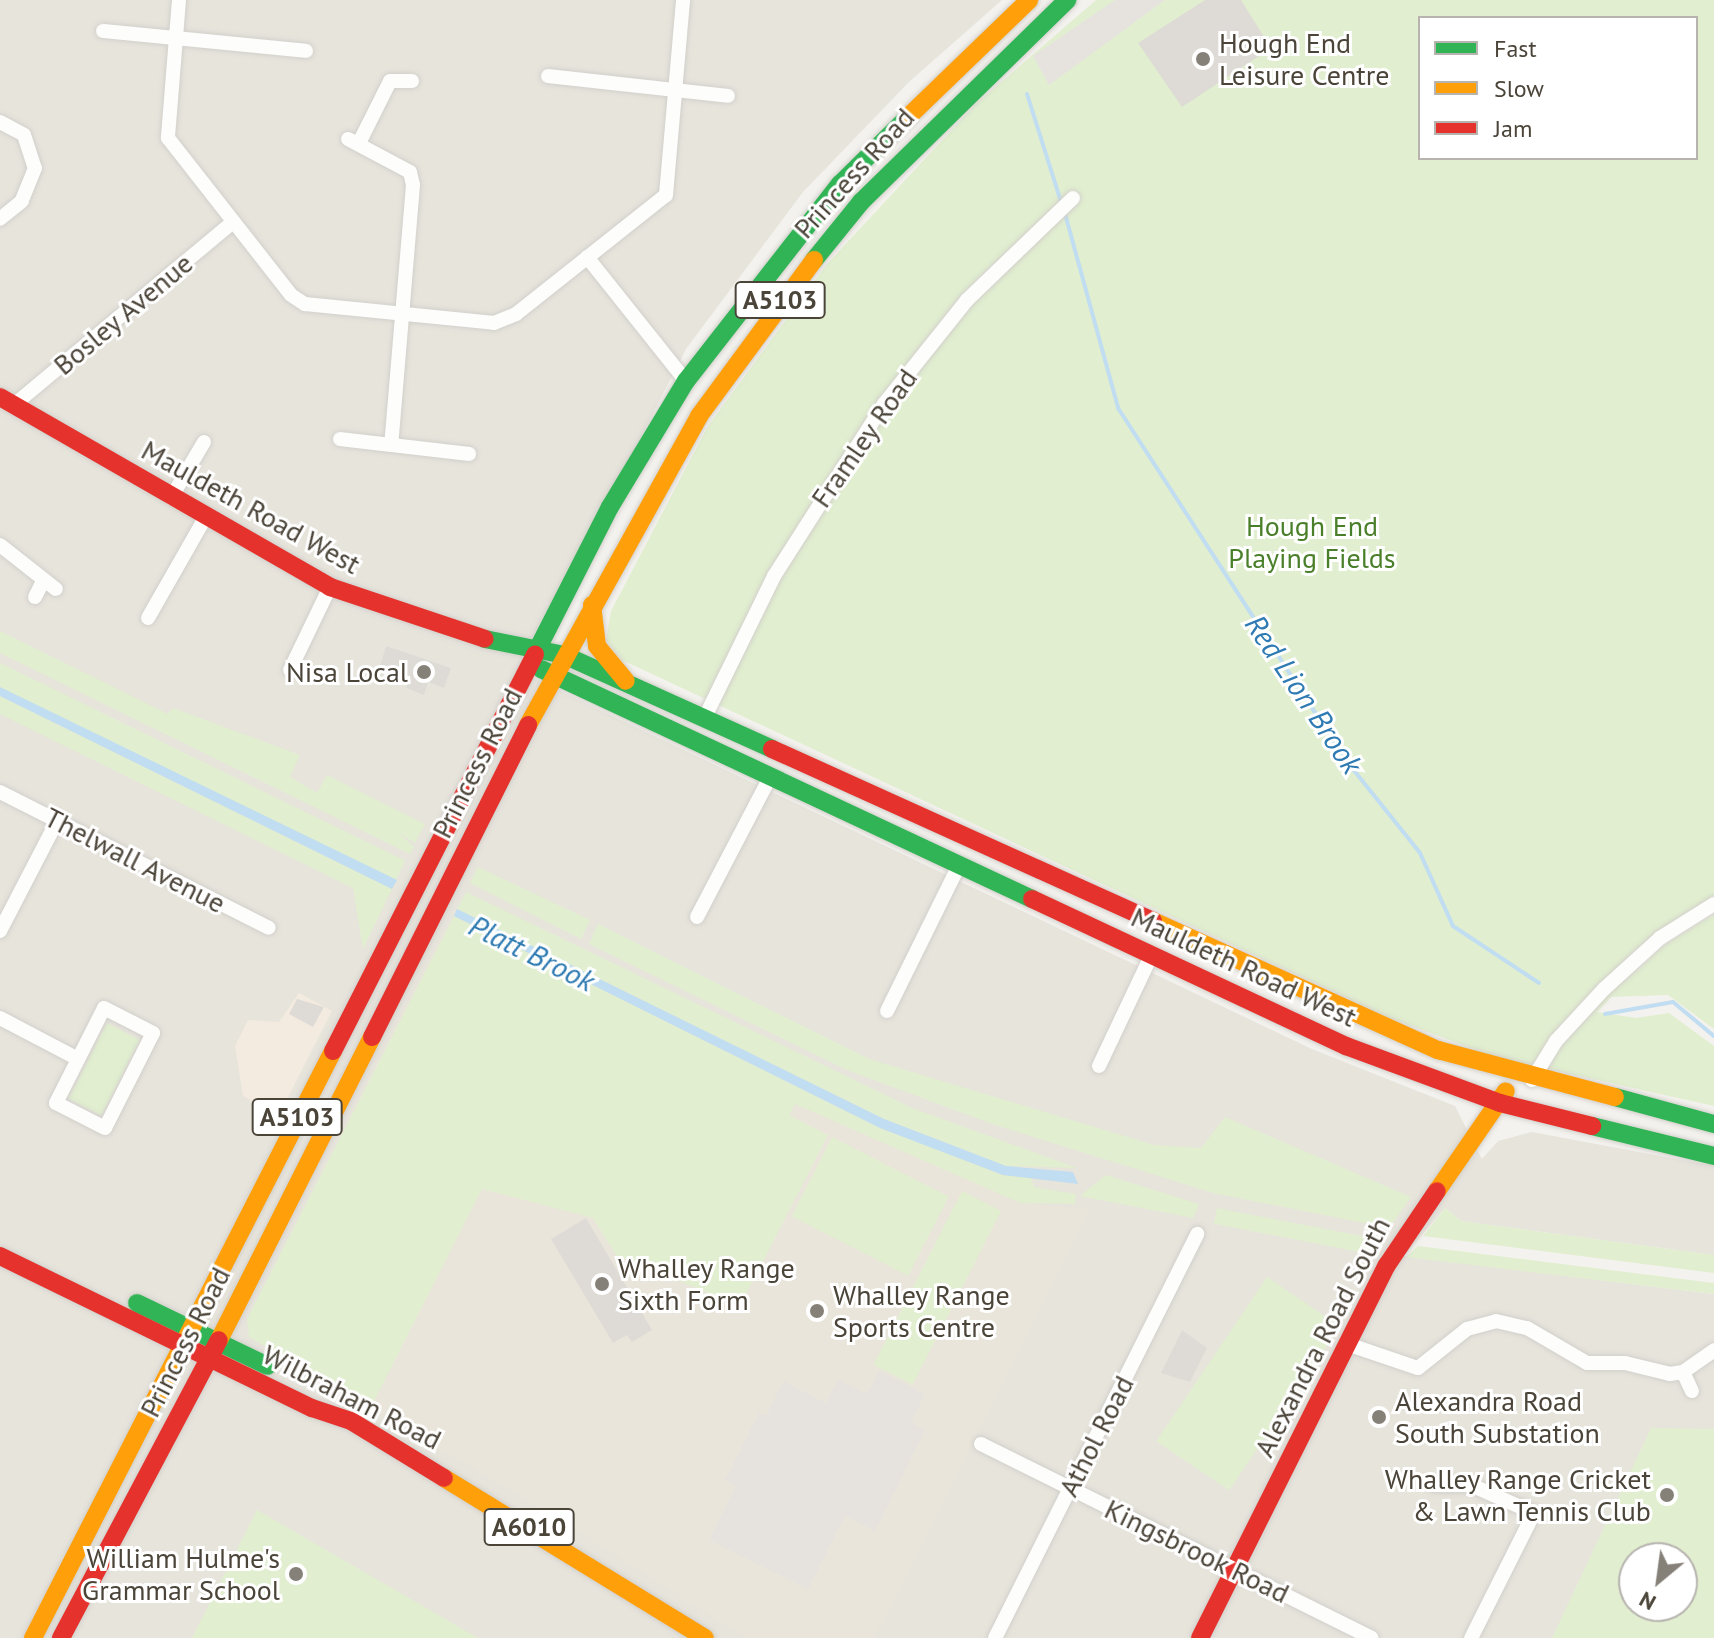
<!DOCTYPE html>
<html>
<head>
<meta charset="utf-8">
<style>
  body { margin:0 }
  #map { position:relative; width:1714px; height:1638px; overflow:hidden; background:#f4f2ee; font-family:"PT Sans",sans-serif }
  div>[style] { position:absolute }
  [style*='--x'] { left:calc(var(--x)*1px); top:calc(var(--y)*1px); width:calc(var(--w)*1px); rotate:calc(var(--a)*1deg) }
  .residential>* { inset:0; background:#e7e4dc }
  .commercial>* { inset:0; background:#f3ebdf }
  .education>* { inset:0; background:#eae5da }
  .green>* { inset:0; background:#e1eecf; transform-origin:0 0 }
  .parking>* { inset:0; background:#e6e3df }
  .water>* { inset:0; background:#c0ddf1 }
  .stream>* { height:4px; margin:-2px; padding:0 2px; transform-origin:2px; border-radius:2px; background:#c0ddf1 }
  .building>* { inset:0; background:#dedbd6 }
  .roads { filter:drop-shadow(0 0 2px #d2d0cb) drop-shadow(0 0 2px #d2d0cb) }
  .street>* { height:14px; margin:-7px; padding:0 7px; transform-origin:7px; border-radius:7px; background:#fdfdfc }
  .fast>* { height:18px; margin:-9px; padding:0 9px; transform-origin:9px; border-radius:9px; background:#30b455 }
  .slow>* { height:18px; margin:-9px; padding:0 9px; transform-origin:9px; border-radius:9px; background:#ff9f0a }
  .jam>* { height:18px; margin:-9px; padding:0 9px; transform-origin:9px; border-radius:9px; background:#e5322d }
  .dots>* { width:22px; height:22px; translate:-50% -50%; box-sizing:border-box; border:4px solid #fff; border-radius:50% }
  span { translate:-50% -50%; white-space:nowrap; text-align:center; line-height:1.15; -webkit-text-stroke:6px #fff; paint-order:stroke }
  .shield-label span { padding:2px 6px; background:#fff; border:2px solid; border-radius:6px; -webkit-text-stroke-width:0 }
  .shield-label { font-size:26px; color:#4b4439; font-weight:700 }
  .poi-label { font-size:28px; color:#4b4439 }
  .left { translate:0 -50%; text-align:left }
  .right { translate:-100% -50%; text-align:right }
  .street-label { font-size:28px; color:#4b4439 }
  .park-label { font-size:28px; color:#4a7f2a }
  .water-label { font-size:30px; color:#2e7ab2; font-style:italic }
  .legend { position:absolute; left:1418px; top:16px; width:280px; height:144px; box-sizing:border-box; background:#fff; border:2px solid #b7b4b0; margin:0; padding:10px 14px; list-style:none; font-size:24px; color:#4b4439 }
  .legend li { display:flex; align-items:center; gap:16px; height:40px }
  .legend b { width:40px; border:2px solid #b7b4b0 }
  .north { position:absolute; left:1618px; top:1542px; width:80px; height:80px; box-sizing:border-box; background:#fff; border:2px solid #b7b4b0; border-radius:50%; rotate:209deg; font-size:22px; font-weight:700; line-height:32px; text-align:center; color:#4b4439 }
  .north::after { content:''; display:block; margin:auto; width:28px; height:36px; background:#868178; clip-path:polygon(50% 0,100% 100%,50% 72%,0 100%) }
</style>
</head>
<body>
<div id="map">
  <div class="residential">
    <div style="clip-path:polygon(evenodd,0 0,1002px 0,909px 82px,803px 192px,686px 349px,520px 672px,1312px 1049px,1455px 1106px,1482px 1159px,1498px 1141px,1532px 1132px,1714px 1166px,1714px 1255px,1461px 1221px,1445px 1208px,1404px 1256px,1714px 1294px,1714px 1638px,0 1638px,0 0,1634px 1558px,1682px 1558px,1682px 1606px,1634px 1606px,1634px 1558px)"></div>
  </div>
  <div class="commercial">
    <div style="clip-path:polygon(299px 993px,332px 1011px,279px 1115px,243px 1096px,235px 1046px,248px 1020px,279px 1022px)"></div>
  </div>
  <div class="education">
    <div style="clip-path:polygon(444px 932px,1019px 1203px,1089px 1210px,874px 1638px,746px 1638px,545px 1510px,249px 1337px,247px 1319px)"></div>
  </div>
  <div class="green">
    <div style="clip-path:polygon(evenodd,1096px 0,1714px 0,1714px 911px,1662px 944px,1597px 1012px,1636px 1018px,1669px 1013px,1714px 1046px,1714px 1106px,1498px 1058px,1390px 1018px,622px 660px,606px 641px,611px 611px,708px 426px,827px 264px,977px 103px,1096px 0,1420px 18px,1696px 18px,1696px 158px,1420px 158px,1420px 18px)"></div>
    <div style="clip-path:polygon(0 631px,168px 714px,173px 708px,300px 755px,290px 777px,317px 793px,327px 775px,425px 824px,415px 843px,398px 832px,414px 847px,410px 854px,0 653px)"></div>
    <div style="left:0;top:663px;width:451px;height:24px;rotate:26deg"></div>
    <div style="clip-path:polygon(0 696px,392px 889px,363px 949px,353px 888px,0 714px)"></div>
    <div style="clip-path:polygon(478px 867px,590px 920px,581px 939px,470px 883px)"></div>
    <div style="clip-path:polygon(466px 892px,912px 1108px,1077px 1168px,1006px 1166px,884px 1119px,457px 909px)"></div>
    <div style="clip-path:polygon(1714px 914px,1714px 1029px,1668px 995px,1610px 997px,1663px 946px)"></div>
    <div style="clip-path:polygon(454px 916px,880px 1128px,1003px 1175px,1031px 1178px,1034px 1187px,1076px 1194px,1075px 1204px,1020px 1203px,795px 1104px,789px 1115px,828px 1135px,740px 1306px,616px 1255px,593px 1218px,482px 1189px,371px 1407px,249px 1337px,247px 1319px)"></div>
    <div style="clip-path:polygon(598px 924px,869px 1059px,1154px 1145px,1201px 1148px,1225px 1117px,1411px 1197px,1389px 1228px,1213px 1193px,995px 1125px,847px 1070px,589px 944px)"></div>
    <div style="left:107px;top:1023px;width:37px;height:85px;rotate:27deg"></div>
    <div style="left:832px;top:1137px;width:131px;height:89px;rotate:27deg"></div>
    <div style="clip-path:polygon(1106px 1175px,1199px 1204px,1193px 1218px,1080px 1196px)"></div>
    <div style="left:962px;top:1191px;width:44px;height:195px;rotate:27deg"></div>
    <div style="left:1217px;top:1208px;width:168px;height:16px;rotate:11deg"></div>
    <div style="clip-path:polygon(1445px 1208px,1461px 1221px,1714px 1255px,1714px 1273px,1423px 1236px)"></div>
    <div style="clip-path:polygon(1418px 1246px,1714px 1283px,1714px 1294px,1406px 1257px)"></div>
    <div style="left:1267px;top:1277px;width:88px;height:198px;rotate:34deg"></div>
    <div style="clip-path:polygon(evenodd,1651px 1428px,1714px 1429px,1714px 1638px,1552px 1638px,1651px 1428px,1634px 1558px,1682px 1558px,1682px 1606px,1634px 1606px,1634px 1558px)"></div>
    <div style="clip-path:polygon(257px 1510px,478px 1638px,192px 1638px)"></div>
  </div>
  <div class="parking">
    <div style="clip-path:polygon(1115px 0,1165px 0,1049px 85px,1033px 56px)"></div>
    <div style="clip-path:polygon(879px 1371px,925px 1394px,911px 1423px,925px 1430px,875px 1531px,845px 1516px,808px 1589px,709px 1540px,736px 1486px,725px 1480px,759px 1413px,766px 1416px,783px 1381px,826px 1403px,838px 1380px,867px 1394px)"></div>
  </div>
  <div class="water">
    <div style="clip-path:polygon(0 687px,397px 880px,392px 889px,0 696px)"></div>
    <div style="clip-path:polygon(457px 909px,884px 1119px,1006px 1166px,1073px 1172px,1078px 1184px,1003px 1175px,880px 1128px,454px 916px)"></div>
  </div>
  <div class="stream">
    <div style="--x:1027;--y:94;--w:113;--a:72.5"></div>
    <div style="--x:1064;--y:210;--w:205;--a:74.7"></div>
    <div style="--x:1118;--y:408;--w:423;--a:57.1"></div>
    <div style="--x:1348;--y:763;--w:115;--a:51.3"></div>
    <div style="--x:1420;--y:853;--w:80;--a:65.7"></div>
    <div style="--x:1453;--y:926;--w:103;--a:33.5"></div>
    <div style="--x:1605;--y:1014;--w:69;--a:-10"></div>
    <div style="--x:1673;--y:1002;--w:53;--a:39.7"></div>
  </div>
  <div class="building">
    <div style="clip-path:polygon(1205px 0,1241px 0,1271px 48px,1182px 107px,1138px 43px)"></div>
    <div style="clip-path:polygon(386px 646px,451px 668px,444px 688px,428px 682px,424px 695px,406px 688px,410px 676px,380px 666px)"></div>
    <div style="clip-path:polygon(297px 999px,324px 1007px,313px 1027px,289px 1014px)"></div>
    <div style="clip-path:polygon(586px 1218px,652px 1330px,632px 1342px,627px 1335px,613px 1343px,551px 1239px)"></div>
    <div style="clip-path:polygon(1182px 1330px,1207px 1348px,1190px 1382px,1161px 1373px)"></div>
  </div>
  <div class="roads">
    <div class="street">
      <div style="--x:179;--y:0;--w:138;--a:94.6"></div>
      <div style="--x:168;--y:138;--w:199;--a:51.9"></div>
      <div style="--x:291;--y:295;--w:17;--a:33"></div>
      <div style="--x:305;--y:304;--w:190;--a:5.7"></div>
      <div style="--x:494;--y:323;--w:24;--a:-22"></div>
      <div style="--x:516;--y:314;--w:191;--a:-38.4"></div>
      <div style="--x:666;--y:195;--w:196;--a:-85"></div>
      <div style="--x:103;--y:31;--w:204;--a:5.6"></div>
      <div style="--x:548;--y:76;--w:181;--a:6.3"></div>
      <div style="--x:0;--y:122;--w:27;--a:28"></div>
      <div style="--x:24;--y:135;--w:35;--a:72"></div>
      <div style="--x:35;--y:168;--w:35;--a:112"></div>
      <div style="--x:22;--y:201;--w:28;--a:141"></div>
      <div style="--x:348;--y:139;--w:70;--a:28"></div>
      <div style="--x:410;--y:172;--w:13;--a:77"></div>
      <div style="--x:413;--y:185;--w:261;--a:94.8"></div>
      <div style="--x:360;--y:141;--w:67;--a:-63.4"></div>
      <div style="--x:390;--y:81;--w:22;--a:0"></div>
      <div style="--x:587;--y:257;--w:159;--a:51.4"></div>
      <div style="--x:14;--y:405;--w:284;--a:-39.9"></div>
      <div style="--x:340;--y:439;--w:130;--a:6.6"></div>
      <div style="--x:171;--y:498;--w:65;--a:-59.5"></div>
      <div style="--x:0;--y:545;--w:71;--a:38.2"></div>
      <div style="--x:35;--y:597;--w:16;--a:-63"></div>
      <div style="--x:148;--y:618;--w:115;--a:-60.3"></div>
      <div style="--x:290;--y:670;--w:92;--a:-64.3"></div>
      <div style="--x:706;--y:715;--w:155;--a:-63.9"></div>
      <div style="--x:774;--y:576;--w:204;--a:-57.4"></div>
      <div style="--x:884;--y:404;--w:133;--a:-51.4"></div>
      <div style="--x:967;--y:300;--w:147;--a:-43.9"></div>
      <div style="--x:0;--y:792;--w:301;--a:26.8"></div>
      <div style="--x:697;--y:917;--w:156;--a:-62.4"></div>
      <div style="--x:0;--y:931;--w:124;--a:-62.6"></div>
      <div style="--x:104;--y:1008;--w:55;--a:27"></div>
      <div style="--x:153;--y:1033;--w:106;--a:116.8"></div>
      <div style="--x:105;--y:1128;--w:55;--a:-153"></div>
      <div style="--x:56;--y:1103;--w:106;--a:-63.2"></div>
      <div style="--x:887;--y:1011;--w:163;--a:-63.7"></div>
      <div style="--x:0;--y:1018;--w:88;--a:27.7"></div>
      <div style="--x:1099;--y:1066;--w:124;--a:-64.7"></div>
      <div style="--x:1532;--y:1080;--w:46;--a:-58.4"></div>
      <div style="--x:1556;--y:1041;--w:71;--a:-47.3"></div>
      <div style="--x:1604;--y:989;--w:76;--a:-42.3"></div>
      <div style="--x:1660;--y:938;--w:64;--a:-32.2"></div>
      <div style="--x:1347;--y:1344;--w:75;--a:18.7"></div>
      <div style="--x:1418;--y:1368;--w:63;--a:-38.5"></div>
      <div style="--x:1467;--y:1329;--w:30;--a:-15"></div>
      <div style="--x:1496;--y:1321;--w:32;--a:13"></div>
      <div style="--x:1527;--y:1328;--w:69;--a:30.3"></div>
      <div style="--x:1587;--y:1363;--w:38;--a:0"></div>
      <div style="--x:1625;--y:1363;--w:46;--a:13.7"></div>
      <div style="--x:1670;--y:1374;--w:13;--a:-9"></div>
      <div style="--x:1683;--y:1372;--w:38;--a:-35"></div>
      <div style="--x:1683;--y:1372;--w:21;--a:65"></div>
      <div style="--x:981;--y:1444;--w:436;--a:26.4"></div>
      <div style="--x:1434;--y:1485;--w:37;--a:0"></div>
      <div style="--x:1471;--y:1485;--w:69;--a:24"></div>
      <div style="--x:1534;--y:1513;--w:140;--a:116.7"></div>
      <div style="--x:995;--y:1638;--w:452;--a:-63.4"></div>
    </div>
    <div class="fast">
      <div style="--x:814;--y:260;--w:75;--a:-51"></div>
      <div style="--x:861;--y:202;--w:289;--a:-44.4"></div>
      <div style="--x:485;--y:639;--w:81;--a:11.4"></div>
      <div style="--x:564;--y:655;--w:228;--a:24.3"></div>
      <div style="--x:535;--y:654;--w:165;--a:-63"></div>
      <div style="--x:610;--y:507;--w:147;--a:-58.9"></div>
      <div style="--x:686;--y:381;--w:250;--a:-52"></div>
      <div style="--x:840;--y:184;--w:94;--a:-44.6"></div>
      <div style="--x:541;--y:669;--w:542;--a:25.1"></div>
      <div style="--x:1615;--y:1097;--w:103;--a:15.3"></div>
      <div style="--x:1592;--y:1126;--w:126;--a:13.8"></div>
      <div style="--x:137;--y:1303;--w:145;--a:25.7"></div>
    </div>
    <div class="slow">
      <div style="--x:907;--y:118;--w:170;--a:-44"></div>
      <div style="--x:592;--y:605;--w:41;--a:83"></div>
      <div style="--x:597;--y:646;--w:45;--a:50.4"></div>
      <div style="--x:528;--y:725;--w:353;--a:-61"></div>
      <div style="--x:699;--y:416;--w:194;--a:-53.6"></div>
      <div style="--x:1153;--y:921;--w:313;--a:24.4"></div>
      <div style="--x:1438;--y:1050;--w:183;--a:14.9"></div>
      <div style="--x:1437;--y:1191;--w:121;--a:-55.4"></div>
      <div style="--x:219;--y:1340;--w:339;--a:-63.2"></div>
      <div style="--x:444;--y:1478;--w:306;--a:31.5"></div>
      <div style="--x:33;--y:1638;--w:659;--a:-62.93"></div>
    </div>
    <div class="jam">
      <div style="--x:0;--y:397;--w:381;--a:29.9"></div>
      <div style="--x:330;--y:587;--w:163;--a:18.5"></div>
      <div style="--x:772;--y:749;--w:418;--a:24.3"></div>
      <div style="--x:1032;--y:899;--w:347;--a:25.1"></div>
      <div style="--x:1346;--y:1046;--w:164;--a:20.3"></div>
      <div style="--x:1500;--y:1103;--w:95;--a:14"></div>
      <div style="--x:372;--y:1037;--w:349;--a:-63.4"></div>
      <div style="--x:333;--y:1051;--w:445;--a:-63"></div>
      <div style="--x:0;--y:1256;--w:347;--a:26"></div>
      <div style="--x:312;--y:1408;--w:41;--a:18.4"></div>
      <div style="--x:351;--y:1421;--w:109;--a:31.5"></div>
      <div style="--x:61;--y:1638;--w:337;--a:-62.1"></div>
      <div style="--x:1200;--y:1638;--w:417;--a:-63.4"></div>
      <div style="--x:1387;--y:1265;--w:89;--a:-56"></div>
    </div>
  </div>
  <div class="dots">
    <div style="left:1203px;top:59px;background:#868178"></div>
    <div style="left:424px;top:672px;background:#868178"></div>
    <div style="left:602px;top:1284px;background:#868178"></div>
    <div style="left:817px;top:1311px;background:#868178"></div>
    <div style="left:1379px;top:1417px;background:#868178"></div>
    <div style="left:1667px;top:1495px;background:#868178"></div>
    <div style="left:296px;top:1574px;background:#868178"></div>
  </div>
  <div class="shield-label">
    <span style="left:780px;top:300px">A5103</span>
    <span style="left:297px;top:1117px">A5103</span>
    <span style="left:529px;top:1527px">A6010</span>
  </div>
  <div class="poi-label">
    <span class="left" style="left:1219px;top:59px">Hough End<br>Leisure Centre</span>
    <span class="right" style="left:408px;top:672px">Nisa Local</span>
    <span class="left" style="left:618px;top:1284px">Whalley Range<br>Sixth Form</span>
    <span class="left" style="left:833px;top:1311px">Whalley Range<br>Sports Centre</span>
    <span class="left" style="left:1395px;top:1417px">Alexandra Road<br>South Substation</span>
    <span class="right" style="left:1651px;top:1495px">Whalley Range Cricket<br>&amp; Lawn Tennis Club</span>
    <span class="right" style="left:280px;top:1574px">William Hulme's<br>Grammar School</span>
  </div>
  <div class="street-label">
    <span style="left:854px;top:173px;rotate:-48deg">Princess Road</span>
    <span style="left:123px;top:314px;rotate:-40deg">Bosley Avenue</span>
    <span style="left:864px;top:438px;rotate:-55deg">Framley Road</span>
    <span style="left:251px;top:507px;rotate:29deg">Mauldeth Road West</span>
    <span style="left:477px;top:763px;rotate:-63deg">Princess Road</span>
    <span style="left:135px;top:860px;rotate:27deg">Thelwall Avenue</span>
    <span style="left:1244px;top:967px;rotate:25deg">Mauldeth Road West</span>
    <span style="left:1322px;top:1337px;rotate:-63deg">Alexandra Road South</span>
    <span style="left:185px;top:1342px;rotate:-63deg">Princess Road</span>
    <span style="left:352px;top:1397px;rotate:27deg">Wilbraham Road</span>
    <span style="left:1096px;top:1436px;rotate:-63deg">Athol Road</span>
    <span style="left:1197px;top:1551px;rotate:26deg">Kingsbrook Road</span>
  </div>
  <div class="park-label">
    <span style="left:1312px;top:542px">Hough End<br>Playing Fields</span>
  </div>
  <div class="water-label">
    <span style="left:1304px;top:694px;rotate:56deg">Red Lion Brook</span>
    <span style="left:532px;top:953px;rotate:26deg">Platt Brook</span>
  </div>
  <ul class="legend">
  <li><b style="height:10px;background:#30b455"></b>Fast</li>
  <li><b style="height:10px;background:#ff9f0a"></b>Slow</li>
  <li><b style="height:10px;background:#e5322d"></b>Jam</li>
  </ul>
  <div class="north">N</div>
</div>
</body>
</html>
